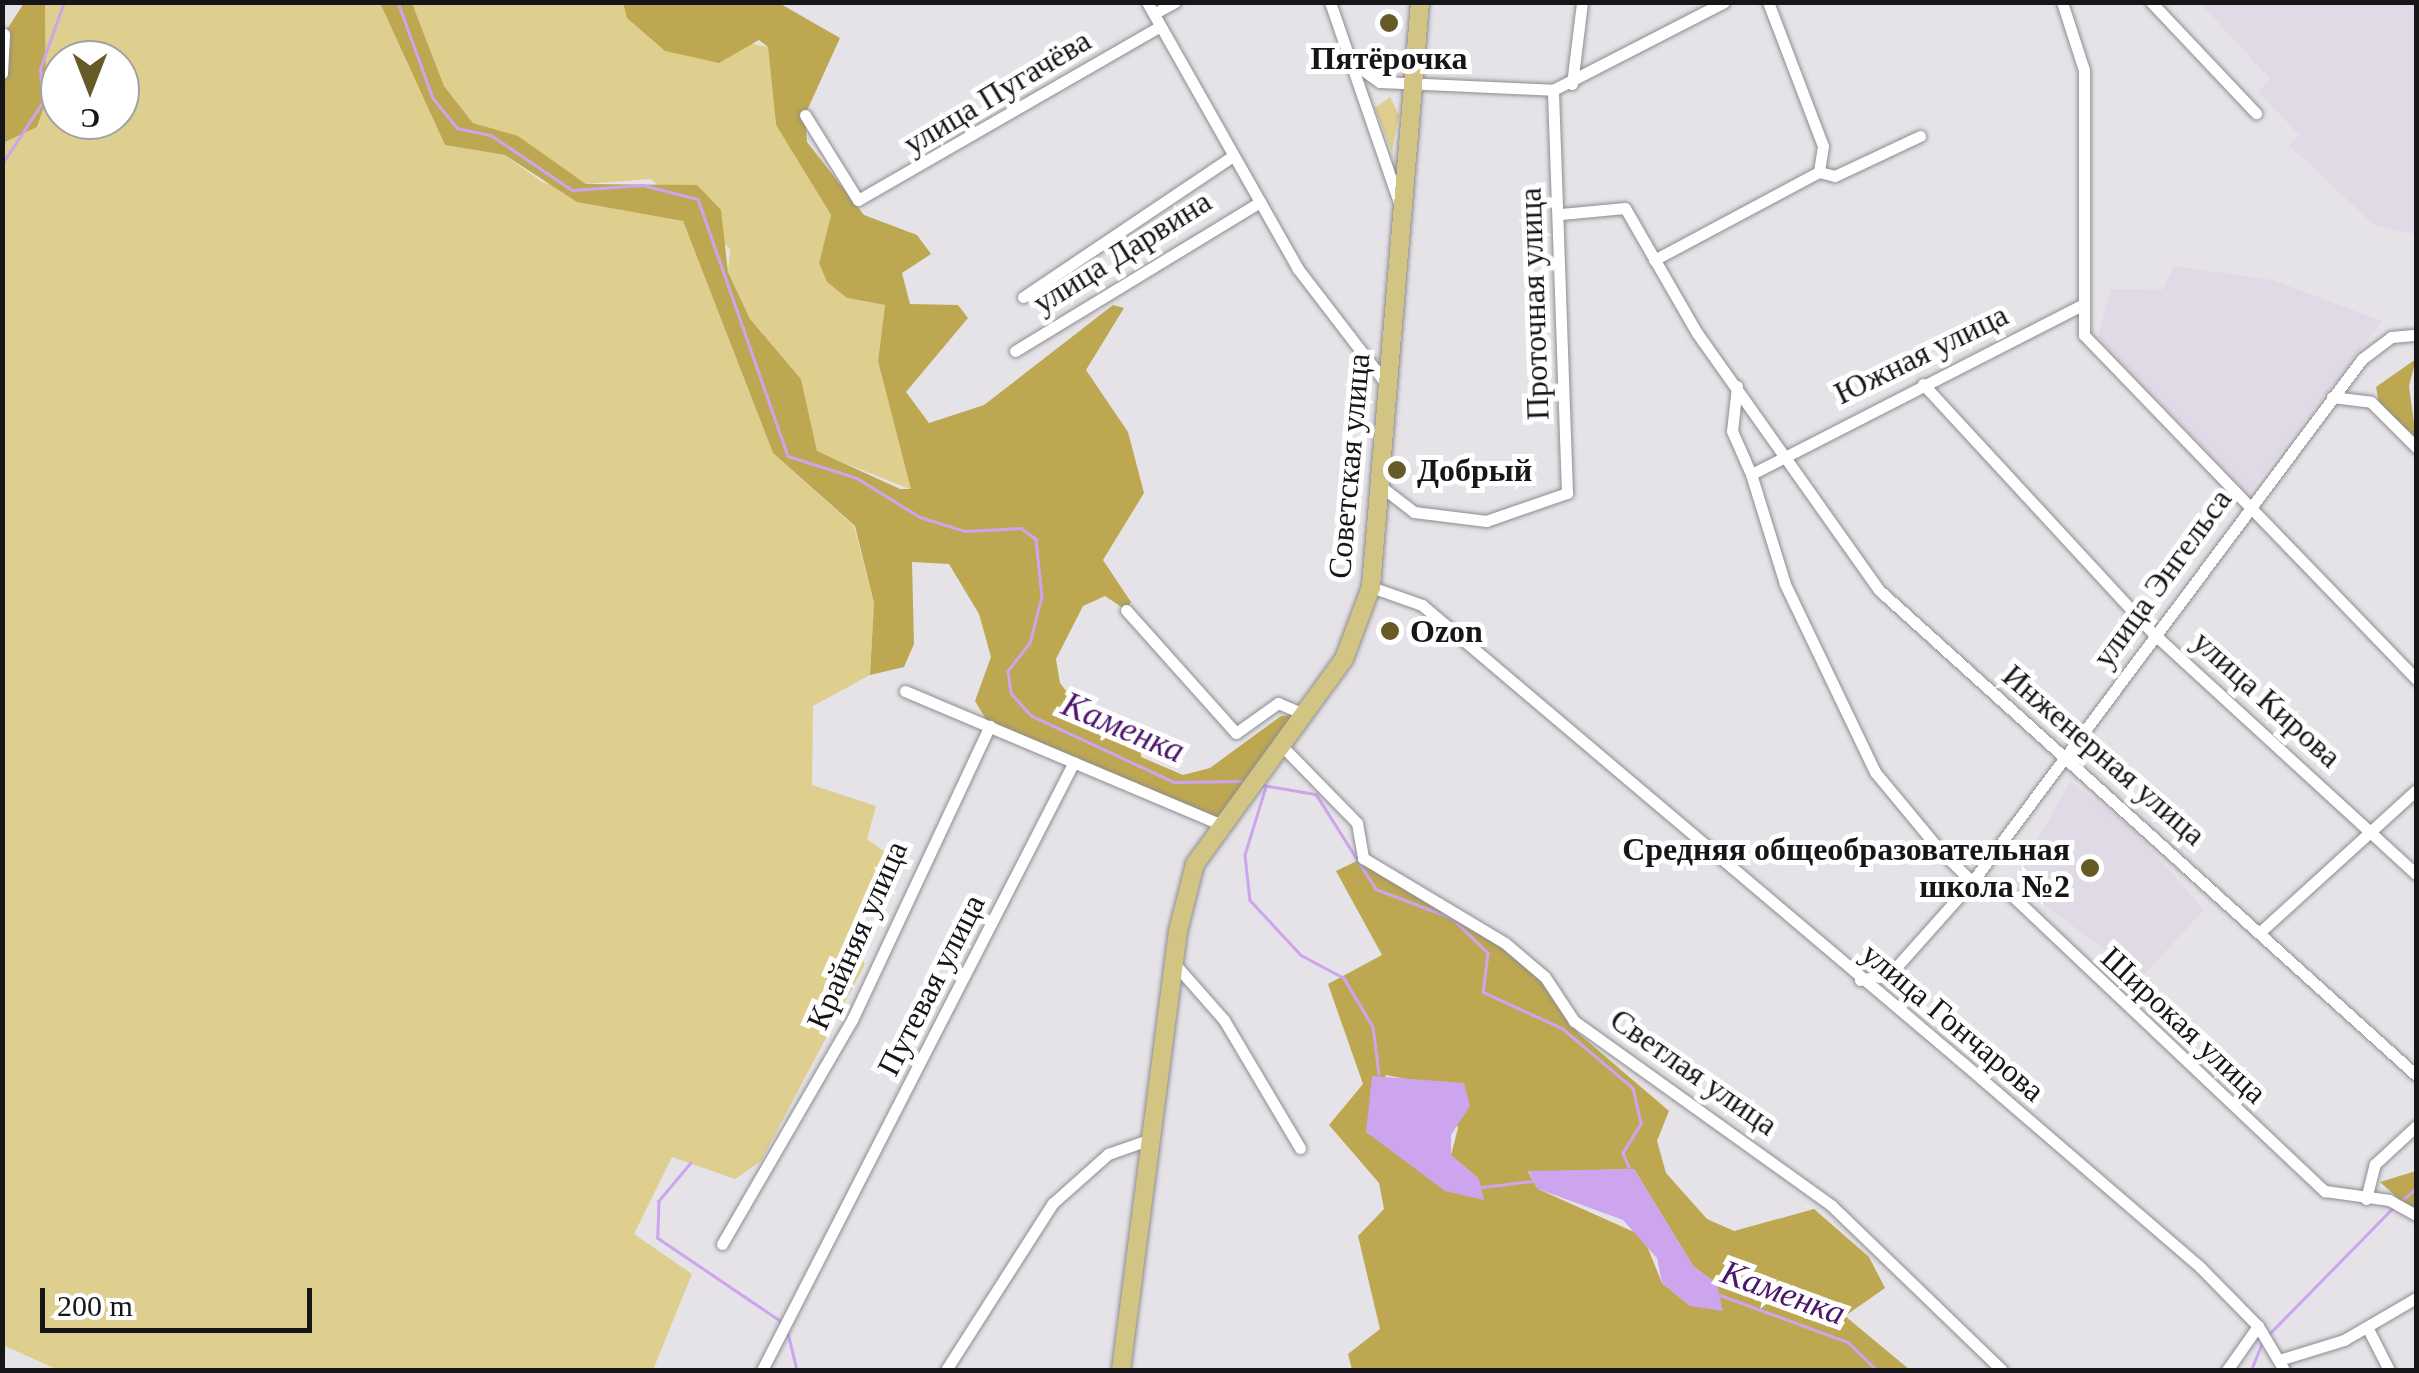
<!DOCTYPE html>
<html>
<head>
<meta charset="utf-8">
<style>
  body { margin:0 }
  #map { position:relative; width:2419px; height:1373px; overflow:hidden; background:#e5e3e7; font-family:"Times New Roman",serif }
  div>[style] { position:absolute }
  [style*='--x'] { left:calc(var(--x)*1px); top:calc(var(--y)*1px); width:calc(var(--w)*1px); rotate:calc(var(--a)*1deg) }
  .built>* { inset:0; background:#e0dae6 }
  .green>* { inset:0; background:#dfcf8e }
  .forest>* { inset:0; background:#bda851 }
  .water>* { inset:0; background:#cda5ef }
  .stream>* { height:2.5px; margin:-1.25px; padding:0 1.25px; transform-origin:1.25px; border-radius:1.25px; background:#cda5ef }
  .roads { filter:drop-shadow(0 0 2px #8e8c90) drop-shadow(0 0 2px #8e8c90) }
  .street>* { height:11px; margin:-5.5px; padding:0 5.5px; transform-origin:5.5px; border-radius:5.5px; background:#fff }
  .primary>* { height:18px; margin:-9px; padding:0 9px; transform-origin:9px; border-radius:9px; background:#d2c483 }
  .dots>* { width:28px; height:28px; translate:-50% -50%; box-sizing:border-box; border:5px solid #fff; border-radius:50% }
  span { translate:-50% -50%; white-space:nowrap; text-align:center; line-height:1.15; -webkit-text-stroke:10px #fff; paint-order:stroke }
  .poi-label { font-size:32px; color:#161517; font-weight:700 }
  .left { translate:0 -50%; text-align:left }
  .right { translate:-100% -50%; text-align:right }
  .street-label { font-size:32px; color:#161517 }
  .water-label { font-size:35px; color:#4b166c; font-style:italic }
  .frame { position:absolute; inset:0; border:5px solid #161517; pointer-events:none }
  .north { position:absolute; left:40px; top:40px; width:100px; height:100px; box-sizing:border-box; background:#fff; border:2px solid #a2a1a2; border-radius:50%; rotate:180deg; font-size:28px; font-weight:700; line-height:40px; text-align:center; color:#161517 }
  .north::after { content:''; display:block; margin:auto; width:35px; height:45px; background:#665a26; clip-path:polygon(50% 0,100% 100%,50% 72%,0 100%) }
  .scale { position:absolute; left:40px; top:1288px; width:272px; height:45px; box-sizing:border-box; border:5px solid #161517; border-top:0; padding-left:12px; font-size:30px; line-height:35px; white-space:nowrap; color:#161517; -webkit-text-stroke:8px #fff; paint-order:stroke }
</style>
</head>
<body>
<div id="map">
  <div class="built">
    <div style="clip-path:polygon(2200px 3px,2416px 3px,2416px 234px,2375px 226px,2289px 145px,2299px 135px,2258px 91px,2270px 79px)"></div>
    <div style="clip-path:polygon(2174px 266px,2273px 280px,2382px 321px,2248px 494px,2098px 337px,2111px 289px,2162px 290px)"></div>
    <div style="clip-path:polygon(2070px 782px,2130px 826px,2204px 910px,2141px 978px,2014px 881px)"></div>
  </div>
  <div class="green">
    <div style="clip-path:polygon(evenodd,45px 3px,380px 3px,445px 145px,505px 155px,542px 182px,683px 221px,773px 453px,854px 526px,874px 603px,870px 675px,813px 706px,812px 785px,876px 806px,867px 839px,897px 861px,900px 878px,889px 890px,870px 891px,853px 946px,865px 964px,761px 1161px,735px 1179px,672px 1157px,634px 1234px,692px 1274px,653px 1370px,58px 1370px,3px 1345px,3px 143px,37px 127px,46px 101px,45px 3px,60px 60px,120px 60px,120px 120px,60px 120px,60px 60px)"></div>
    <div style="clip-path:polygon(412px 3px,623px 3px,627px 18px,768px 47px,776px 125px,831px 215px,819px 263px,827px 282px,847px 298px,885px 305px,878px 361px,912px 490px,817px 452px,801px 379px,750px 319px,728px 272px,730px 249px,651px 179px,586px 184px,518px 137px,473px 123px,444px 86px)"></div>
    <div style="clip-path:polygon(1390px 97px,1399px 115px,1392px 152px,1375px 108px)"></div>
  </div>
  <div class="forest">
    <div style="clip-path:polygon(24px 3px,45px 3px,46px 101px,37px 127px,3px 143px,4px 34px)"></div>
    <div style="clip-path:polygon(380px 3px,412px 3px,444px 86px,473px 123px,518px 136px,586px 184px,697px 185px,721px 210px,728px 272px,750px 319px,801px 379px,817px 451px,900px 489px,911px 489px,878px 361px,885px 305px,847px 298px,827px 282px,819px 263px,831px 215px,776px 125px,768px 47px,759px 40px,719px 63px,665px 51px,627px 18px,623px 3px,779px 3px,840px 38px,805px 115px,807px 142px,864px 215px,917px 235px,931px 254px,902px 273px,910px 304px,958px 305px,968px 318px,906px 392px,929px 423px,984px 405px,1113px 305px,1124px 308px,1086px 370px,1128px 432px,1144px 493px,1103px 560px,1131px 602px,1126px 610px,1105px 596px,1083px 606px,1056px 659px,1060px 683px,1093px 726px,1141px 740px,1141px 757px,1183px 775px,1210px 768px,1281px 716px,1304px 714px,1218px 823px,990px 726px,975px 701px,991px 657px,979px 614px,949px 564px,912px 562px,914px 644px,904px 667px,870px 675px,874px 603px,855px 526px,773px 453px,683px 221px,577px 202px,505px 155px,445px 145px)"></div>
    <div style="clip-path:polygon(2416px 359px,2409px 386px,2416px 438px,2379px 403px,2376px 387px)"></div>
    <div style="clip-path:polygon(evenodd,1363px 858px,1448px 903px,1545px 977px,1578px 1033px,1669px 1111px,1657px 1141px,1666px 1173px,1707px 1219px,1734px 1231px,1814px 1209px,1869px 1257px,1885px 1288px,1845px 1316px,1910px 1370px,1352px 1370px,1348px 1354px,1380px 1329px,1358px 1236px,1384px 1209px,1379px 1183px,1329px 1125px,1363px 1084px,1328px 984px,1382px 955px,1336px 871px,1363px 858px,1386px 1075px,1436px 1085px,1458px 1128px,1451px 1155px,1479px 1179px,1419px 1166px,1366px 1132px,1386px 1075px,1363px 858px,1634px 1169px,1693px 1266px,1717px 1284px,1690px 1306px,1662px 1283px,1643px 1236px,1538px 1189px,1528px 1172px,1634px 1169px)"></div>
    <div style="clip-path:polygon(2416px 1171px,2416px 1208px,2412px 1211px,2380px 1182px)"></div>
  </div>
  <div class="water">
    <div style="clip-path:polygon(1372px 1076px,1464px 1083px,1470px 1106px,1451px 1135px,1451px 1155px,1479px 1179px,1484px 1200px,1445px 1191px,1366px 1132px)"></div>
    <div style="clip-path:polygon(1634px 1169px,1693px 1266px,1717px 1284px,1723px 1311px,1690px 1306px,1662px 1283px,1657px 1258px,1623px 1220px,1538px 1189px,1528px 1171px)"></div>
  </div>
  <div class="stream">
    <div style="--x:398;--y:2;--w:102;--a:70"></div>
    <div style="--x:433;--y:98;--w:38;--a:51"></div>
    <div style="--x:457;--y:128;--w:35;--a:12"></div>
    <div style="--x:491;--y:135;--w:98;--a:34.2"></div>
    <div style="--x:572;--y:190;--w:71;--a:-4"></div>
    <div style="--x:643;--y:185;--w:57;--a:14.3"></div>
    <div style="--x:698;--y:199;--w:272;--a:70.7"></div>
    <div style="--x:788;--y:456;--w:72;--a:17.7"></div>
    <div style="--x:857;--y:478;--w:74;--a:31.8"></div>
    <div style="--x:920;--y:517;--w:47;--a:17.3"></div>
    <div style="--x:965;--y:531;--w:56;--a:-3.1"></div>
    <div style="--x:1021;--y:528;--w:19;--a:36"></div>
    <div style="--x:1036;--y:539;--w:58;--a:84.1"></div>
    <div style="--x:1042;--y:597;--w:48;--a:104.6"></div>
    <div style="--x:1030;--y:643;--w:36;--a:128"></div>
    <div style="--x:1008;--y:671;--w:22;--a:82"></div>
    <div style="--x:1011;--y:693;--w:31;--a:48"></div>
    <div style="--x:1032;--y:716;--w:157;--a:24.9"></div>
    <div style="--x:1174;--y:782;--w:71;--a:-0.8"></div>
    <div style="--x:2;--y:164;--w:73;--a:-56.7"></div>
    <div style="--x:42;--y:103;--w:34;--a:-93"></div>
    <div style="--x:40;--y:69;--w:71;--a:-70.3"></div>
    <div style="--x:1262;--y:785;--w:55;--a:9.5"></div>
    <div style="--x:1316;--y:794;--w:112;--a:57.7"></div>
    <div style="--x:1376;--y:889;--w:81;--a:20.9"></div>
    <div style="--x:1452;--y:918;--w:50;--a:44.2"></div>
    <div style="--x:1488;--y:953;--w:39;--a:97"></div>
    <div style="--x:1483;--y:992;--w:87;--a:24.5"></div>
    <div style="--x:1562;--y:1028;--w:93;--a:40.2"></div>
    <div style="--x:1633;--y:1088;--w:37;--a:77"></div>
    <div style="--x:1641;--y:1124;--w:34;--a:122"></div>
    <div style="--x:1623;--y:1153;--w:15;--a:67"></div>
    <div style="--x:1266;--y:787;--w:71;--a:107.2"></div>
    <div style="--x:1245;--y:855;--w:45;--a:83.7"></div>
    <div style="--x:1250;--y:900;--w:75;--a:47.2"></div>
    <div style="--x:1301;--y:955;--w:49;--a:28.1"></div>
    <div style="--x:1344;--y:978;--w:57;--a:59.4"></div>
    <div style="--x:1373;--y:1027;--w:47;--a:82.7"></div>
    <div style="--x:691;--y:1163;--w:50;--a:130.1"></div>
    <div style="--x:659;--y:1201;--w:37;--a:92"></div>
    <div style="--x:658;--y:1238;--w:150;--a:34.1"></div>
    <div style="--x:1482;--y:1187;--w:51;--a:-6.7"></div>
    <div style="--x:2403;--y:1200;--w:18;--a:-43"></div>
    <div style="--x:1720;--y:1295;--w:136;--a:20.2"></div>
    <div style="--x:1848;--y:1342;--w:40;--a:44"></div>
    <div style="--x:787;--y:1329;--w:42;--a:76.3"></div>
    <div style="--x:2269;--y:1334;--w:177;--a:-45.5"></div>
    <div style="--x:2251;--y:1370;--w:32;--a:-68"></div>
  </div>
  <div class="roads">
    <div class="street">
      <div style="--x:1147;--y:2;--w:307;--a:60.5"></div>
      <div style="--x:1298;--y:269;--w:146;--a:52.5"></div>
      <div style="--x:1330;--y:2;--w:212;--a:71"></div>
      <div style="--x:1768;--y:2;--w:154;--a:69.1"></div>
      <div style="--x:1823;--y:146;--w:26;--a:99"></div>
      <div style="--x:2062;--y:2;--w:71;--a:72.1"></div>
      <div style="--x:2084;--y:70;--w:265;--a:90"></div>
      <div style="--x:2084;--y:335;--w:478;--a:46"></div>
      <div style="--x:2151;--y:2;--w:153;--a:46.6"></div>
      <div style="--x:1155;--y:13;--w:23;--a:-29"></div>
      <div style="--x:1352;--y:62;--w:34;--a:36"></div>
      <div style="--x:1380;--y:82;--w:173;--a:2.6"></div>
      <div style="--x:1553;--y:90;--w:192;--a:-27.2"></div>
      <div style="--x:2;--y:73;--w:39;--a:-87"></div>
      <div style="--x:1572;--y:84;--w:83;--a:-83"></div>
      <div style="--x:805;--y:115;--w:100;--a:58.1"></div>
      <div style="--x:858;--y:200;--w:349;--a:-29.9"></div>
      <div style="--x:1819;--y:172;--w:16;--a:14"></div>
      <div style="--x:1835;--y:176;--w:94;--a:-25.2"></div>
      <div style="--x:1561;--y:214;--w:64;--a:-5.4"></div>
      <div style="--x:1625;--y:208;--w:144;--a:60.1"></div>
      <div style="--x:1697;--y:333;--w:315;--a:54.7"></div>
      <div style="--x:1879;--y:590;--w:724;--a:42.09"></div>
      <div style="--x:1654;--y:260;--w:187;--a:-28.1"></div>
      <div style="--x:1023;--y:297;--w:253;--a:-33.9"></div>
      <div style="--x:2080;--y:306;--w:369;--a:152.9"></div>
      <div style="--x:1751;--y:474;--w:115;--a:72.8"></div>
      <div style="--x:1785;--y:584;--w:208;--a:64.4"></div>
      <div style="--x:1875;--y:772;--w:99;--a:50.3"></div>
      <div style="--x:1938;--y:848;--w:48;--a:45"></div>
      <div style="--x:1972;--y:882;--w:31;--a:9"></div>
      <div style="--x:2003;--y:887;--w:443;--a:43.4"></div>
      <div style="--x:2325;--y:1191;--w:65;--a:8"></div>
      <div style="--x:2389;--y:1200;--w:31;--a:29"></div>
      <div style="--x:1015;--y:351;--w:287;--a:-31.3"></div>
      <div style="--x:1923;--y:384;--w:342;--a:47.3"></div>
      <div style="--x:2155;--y:635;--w:354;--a:42.5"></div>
      <div style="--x:1737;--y:386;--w:45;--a:96.3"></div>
      <div style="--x:1732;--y:431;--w:47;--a:66.2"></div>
      <div style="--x:2332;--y:397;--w:39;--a:7"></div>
      <div style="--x:2371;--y:402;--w:64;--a:45"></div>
      <div style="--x:1379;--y:485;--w:44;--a:37.6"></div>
      <div style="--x:1414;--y:512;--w:73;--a:7.1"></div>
      <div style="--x:1486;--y:521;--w:86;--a:-19.1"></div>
      <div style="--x:1567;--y:493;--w:403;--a:-92"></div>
      <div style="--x:1371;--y:587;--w:54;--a:19.4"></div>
      <div style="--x:1422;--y:605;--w:709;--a:40.25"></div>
      <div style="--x:1963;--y:1063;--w:314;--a:40.7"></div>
      <div style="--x:2201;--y:1268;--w:81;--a:45.5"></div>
      <div style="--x:2258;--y:1326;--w:51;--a:59.4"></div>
      <div style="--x:1126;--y:610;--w:165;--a:48.2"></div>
      <div style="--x:1236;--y:733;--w:52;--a:-35.5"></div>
      <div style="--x:1278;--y:703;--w:28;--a:23"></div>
      <div style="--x:905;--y:691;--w:340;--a:22.9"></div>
      <div style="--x:1279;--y:743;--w:112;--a:45.7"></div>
      <div style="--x:1357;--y:823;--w:36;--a:80"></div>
      <div style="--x:1363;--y:858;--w:165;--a:30.9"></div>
      <div style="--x:1505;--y:943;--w:52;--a:40.4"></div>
      <div style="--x:1545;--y:977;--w:53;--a:56.6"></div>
      <div style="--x:1574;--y:1021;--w:317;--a:35.6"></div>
      <div style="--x:1832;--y:1206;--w:236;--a:44"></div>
      <div style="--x:2259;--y:933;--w:212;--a:-42.3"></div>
      <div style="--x:1173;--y:962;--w:77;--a:48.7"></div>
      <div style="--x:1224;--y:1020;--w:149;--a:59.3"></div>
      <div style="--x:1860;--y:980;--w:32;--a:-13"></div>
      <div style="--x:1891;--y:973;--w:122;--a:-48.3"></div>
      <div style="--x:1972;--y:882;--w:652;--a:-53.29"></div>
      <div style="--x:2362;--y:359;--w:36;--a:-37"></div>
      <div style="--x:2391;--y:337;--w:25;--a:-5"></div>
      <div style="--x:2366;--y:1199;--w:36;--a:-76"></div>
      <div style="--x:2375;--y:1164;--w:56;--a:-42.8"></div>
      <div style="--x:722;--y:1244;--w:259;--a:-59.9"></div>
      <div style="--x:852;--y:1020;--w:325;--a:-64.9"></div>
      <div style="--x:2367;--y:1327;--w:48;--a:62.9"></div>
      <div style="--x:2279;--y:1360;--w:68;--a:-17.1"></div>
      <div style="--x:2344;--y:1340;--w:83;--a:-30.3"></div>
      <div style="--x:762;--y:1370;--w:683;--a:-62.84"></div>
      <div style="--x:946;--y:1370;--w:198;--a:-57.4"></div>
      <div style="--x:1053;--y:1203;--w:74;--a:-41.7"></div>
      <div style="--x:1108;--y:1154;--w:42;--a:-19.3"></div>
      <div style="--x:2227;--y:1370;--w:54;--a:-54.8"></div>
    </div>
    <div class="primary">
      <div style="--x:1121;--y:1370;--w:443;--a:-82.6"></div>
      <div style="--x:1178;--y:931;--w:69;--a:-75.8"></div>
      <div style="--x:1195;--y:864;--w:253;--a:-54"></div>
      <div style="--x:1344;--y:659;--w:77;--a:-69.4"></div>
      <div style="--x:1371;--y:587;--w:587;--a:-85.21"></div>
    </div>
  </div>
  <div class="dots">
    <div style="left:1389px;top:23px;background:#665a26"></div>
    <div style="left:1397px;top:470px;background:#665a26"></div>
    <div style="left:1390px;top:631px;background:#665a26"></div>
    <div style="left:2090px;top:868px;background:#665a26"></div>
  </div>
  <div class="poi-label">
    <span style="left:1389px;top:58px">Пятёрочка</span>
    <span class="left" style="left:1417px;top:470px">Добрый</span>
    <span class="left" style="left:1410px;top:631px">Ozon</span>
    <span class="right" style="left:2070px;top:868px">Средняя общеобразовательная<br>школа №2</span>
  </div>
  <div class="street-label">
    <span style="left:997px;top:92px;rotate:-31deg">улица Пугачёва</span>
    <span style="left:1122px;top:252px;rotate:-32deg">улица Дарвина</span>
    <span style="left:1534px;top:304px;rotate:-92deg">Проточная улица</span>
    <span style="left:1921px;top:354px;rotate:-26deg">Южная улица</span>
    <span style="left:1349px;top:466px;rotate:-85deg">Советская улица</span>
    <span style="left:2162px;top:578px;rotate:-54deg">улица Энгельса</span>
    <span style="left:2267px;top:699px;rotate:42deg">улица Кирова</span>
    <span style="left:2104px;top:755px;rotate:41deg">Инженерная улица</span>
    <span style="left:857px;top:935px;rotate:-66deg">Крайняя улица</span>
    <span style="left:931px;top:985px;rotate:-63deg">Путевая улица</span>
    <span style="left:1953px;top:1022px;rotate:40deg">улица Гончарова</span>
    <span style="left:2184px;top:1025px;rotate:43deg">Широкая улица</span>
    <span style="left:1694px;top:1072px;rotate:35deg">Светлая улица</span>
  </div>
  <div class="water-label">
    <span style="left:1123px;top:728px;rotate:23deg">Каменка</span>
    <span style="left:1783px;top:1293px;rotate:20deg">Каменка</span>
  </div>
  <div class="frame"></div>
  <div class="north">С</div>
  <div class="scale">200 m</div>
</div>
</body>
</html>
